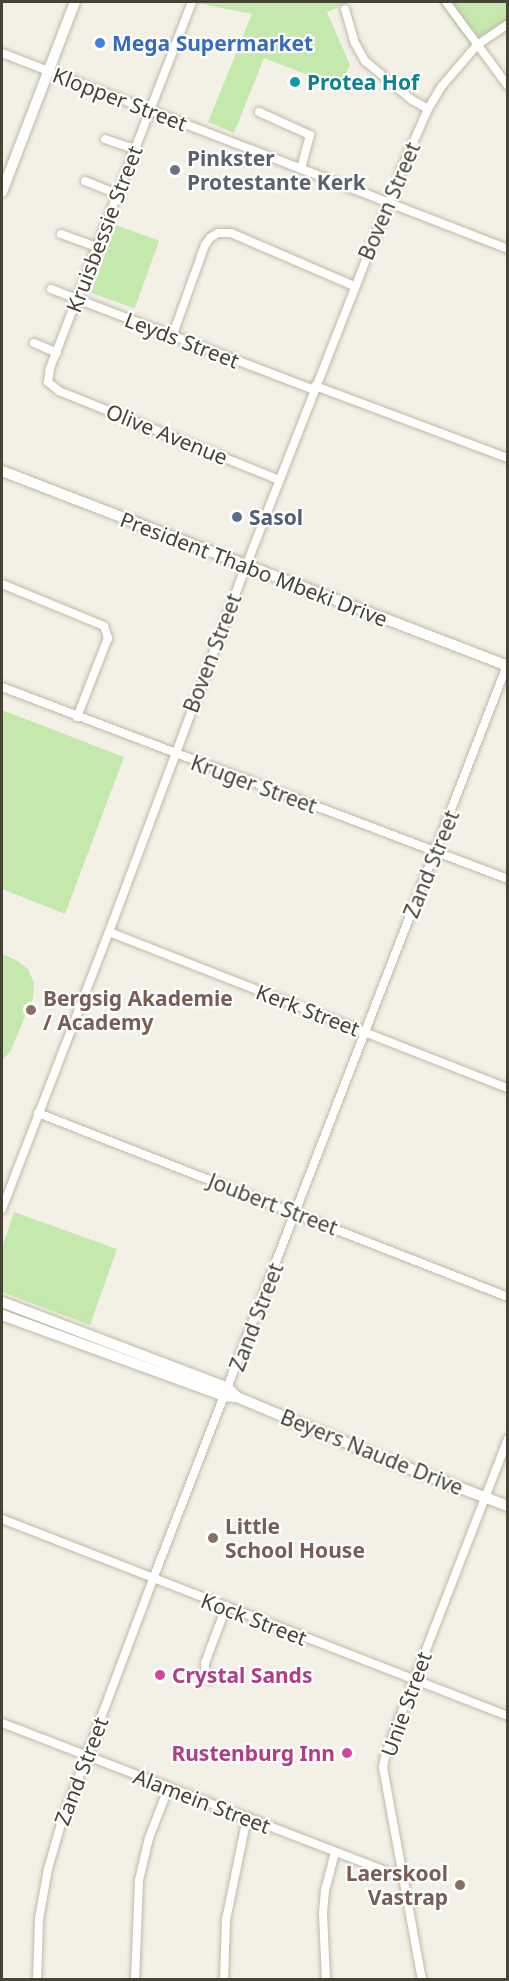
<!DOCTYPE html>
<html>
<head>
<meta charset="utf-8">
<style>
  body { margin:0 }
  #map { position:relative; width:509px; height:1981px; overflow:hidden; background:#f3f1e6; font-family:"Noto Sans",sans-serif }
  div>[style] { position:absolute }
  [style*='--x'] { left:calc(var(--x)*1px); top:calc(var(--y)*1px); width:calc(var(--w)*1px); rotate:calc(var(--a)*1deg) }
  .green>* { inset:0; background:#c5e8ad; transform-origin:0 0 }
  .roads { filter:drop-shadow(0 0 2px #bfbaa8) drop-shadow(0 0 2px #bfbaa8) }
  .minor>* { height:8px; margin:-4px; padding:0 4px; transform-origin:4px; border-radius:4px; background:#fff }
  .tertiary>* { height:10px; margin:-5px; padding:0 5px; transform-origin:5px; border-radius:5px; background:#fff }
  .dots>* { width:16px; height:16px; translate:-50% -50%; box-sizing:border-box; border:3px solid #fff; border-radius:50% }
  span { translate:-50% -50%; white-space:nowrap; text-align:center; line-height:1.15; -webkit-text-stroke:4.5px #fff; paint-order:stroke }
  .shop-label { font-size:21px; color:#366cbe; font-weight:700 }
  .left { translate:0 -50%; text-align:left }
  .culture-label { font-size:21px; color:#0d838f; font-weight:700 }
  .street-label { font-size:21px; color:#464235 }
  .worship-label { font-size:21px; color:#5b616d; font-weight:700 }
  .service-label { font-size:21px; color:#4e5e75; font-weight:700 }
  .education-label { font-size:21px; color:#785e54; font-weight:700 }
  .right { translate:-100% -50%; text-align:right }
  .hotel-label { font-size:21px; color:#b23c85; font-weight:700 }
  .frame { position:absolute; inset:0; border:3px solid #464235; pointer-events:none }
</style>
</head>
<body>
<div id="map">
  <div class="green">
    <div style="clip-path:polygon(191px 2px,351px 2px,327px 12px,350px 65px,339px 87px,264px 58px,234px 133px,208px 122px,252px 14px)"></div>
    <div style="clip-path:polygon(439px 2px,507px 2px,507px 30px,475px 52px)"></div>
    <div style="left:116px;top:225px;width:46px;height:72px;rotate:20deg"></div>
    <div style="clip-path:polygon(2px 710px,124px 757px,65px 914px,2px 889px)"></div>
    <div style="clip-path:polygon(2px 954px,16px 960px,28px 969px,34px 983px,33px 998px,10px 1052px,2px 1060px)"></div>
    <div style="clip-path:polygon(14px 1212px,117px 1249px,90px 1325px,2px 1292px,2px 1248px)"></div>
  </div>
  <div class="roads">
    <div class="minor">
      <div style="--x:192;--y:2;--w:394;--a:111.2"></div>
      <div style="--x:50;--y:369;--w:13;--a:99"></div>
      <div style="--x:48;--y:382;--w:14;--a:39"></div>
      <div style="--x:59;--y:391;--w:237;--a:22"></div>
      <div style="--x:446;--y:2;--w:104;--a:53.6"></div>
      <div style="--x:345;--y:9;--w:35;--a:74"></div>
      <div style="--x:355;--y:43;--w:21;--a:61"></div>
      <div style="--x:365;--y:61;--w:61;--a:39.7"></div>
      <div style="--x:412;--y:100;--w:18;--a:29"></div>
      <div style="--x:2;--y:53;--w:543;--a:21.17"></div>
      <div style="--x:259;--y:112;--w:56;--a:24.3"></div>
      <div style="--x:310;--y:135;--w:35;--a:105"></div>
      <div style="--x:105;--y:139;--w:31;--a:19"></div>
      <div style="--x:85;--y:181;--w:35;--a:22"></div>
      <div style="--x:61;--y:234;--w:38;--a:20"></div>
      <div style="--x:51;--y:289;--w:282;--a:21"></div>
      <div style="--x:172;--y:337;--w:98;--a:-70.3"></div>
      <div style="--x:205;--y:245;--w:9;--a:-54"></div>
      <div style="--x:210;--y:238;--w:9;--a:-32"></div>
      <div style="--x:218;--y:233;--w:13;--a:0"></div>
      <div style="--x:231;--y:233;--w:134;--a:23.3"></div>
      <div style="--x:34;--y:343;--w:25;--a:23"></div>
      <div style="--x:315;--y:386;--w:206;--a:20.5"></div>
      <div style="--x:2;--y:584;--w:110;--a:22.4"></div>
      <div style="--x:104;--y:626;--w:13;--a:72"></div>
      <div style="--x:108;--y:638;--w:85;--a:111.4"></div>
      <div style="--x:2;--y:687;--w:541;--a:20.78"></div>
      <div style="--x:109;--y:932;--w:428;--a:21.4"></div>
      <div style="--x:38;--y:1113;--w:505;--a:21.38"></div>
      <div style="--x:2;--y:1209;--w:297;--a:-68.9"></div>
      <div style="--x:109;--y:932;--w:391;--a:-69.5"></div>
      <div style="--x:246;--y:566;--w:427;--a:-68.6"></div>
      <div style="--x:402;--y:168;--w:64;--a:-66.2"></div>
      <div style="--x:428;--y:109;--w:27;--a:-59"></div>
      <div style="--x:442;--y:86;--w:54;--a:-49.5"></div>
      <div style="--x:477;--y:45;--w:37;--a:-34"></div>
      <div style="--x:2;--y:1519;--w:543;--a:21.27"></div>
      <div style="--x:210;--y:1680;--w:7;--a:-135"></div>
      <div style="--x:205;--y:1675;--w:12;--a:-90"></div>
      <div style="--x:205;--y:1663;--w:60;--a:-69.4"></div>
      <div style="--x:2;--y:1723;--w:430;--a:21.1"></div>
      <div style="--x:37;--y:1980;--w:61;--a:-88.1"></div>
      <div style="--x:39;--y:1919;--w:51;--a:-79.8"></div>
      <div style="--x:48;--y:1869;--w:47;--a:-73.9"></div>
      <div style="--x:61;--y:1824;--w:262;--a:-69.4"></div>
      <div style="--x:153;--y:1579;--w:982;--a:-68.82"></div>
      <div style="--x:135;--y:1980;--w:100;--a:-87.7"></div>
      <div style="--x:139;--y:1880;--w:43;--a:-76.6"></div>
      <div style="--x:149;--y:1838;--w:53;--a:-68.8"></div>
      <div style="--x:224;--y:1980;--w:60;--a:-88.1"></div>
      <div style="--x:226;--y:1920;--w:104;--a:-78.4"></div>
      <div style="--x:326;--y:1980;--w:67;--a:-92.6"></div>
      <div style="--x:323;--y:1913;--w:22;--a:-85"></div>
      <div style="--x:325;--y:1891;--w:40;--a:-75.6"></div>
      <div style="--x:422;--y:1980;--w:217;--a:-100.4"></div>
      <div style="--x:383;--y:1767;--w:14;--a:-78"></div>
      <div style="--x:386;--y:1753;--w:337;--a:-68.8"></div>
    </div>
    <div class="tertiary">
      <div style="--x:2;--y:192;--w:204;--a:-69"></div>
      <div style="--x:2;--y:471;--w:542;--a:21.08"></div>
      <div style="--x:2;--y:1302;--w:242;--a:20.8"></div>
      <div style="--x:228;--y:1388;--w:13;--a:45"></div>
      <div style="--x:2;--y:1315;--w:236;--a:20"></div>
      <div style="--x:224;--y:1396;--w:13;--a:4"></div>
      <div style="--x:237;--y:1397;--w:166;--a:22.7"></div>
      <div style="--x:390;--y:1461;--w:126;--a:20.9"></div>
    </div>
  </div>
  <div class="dots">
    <div style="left:100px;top:43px;background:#3f7fe0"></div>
    <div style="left:295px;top:82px;background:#0f9aa8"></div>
    <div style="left:175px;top:170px;background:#6b7280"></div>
    <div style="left:237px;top:517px;background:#5c6f8a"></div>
    <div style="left:31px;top:1010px;background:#8d6e63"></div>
    <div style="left:213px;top:1538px;background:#8d6e63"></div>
    <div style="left:160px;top:1675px;background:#d1479c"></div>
    <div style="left:347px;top:1753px;background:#d1479c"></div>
    <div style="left:460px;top:1885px;background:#8d6e63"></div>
  </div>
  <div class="shop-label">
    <span class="left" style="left:112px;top:43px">Mega Supermarket</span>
  </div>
  <div class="culture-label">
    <span class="left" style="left:307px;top:82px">Protea Hof</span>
  </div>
  <div class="street-label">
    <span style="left:120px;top:99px;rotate:21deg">Klopper Street</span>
    <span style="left:389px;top:201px;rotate:-67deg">Boven Street</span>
    <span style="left:104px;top:229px;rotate:-69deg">Kruisbessie Street</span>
    <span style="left:182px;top:340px;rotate:21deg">Leyds Street</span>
    <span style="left:167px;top:434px;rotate:22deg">Olive Avenue</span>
    <span style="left:254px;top:569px;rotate:21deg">President Thabo Mbeki Drive</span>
    <span style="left:212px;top:653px;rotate:-69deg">Boven Street</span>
    <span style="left:254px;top:784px;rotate:20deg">Kruger Street</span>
    <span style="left:431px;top:864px;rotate:-68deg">Zand Street</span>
    <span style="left:308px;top:1010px;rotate:21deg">Kerk Street</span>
    <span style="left:273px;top:1204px;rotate:21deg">Joubert Street</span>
    <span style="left:256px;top:1317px;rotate:-69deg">Zand Street</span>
    <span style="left:372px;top:1452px;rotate:22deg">Beyers Naude Drive</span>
    <span style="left:254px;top:1619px;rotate:21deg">Kock Street</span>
    <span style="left:406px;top:1704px;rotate:-70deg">Unie Street</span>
    <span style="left:81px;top:1771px;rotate:-69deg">Zand Street</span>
    <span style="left:202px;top:1801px;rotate:21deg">Alamein Street</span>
  </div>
  <div class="worship-label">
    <span class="left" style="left:187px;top:170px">Pinkster<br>Protestante Kerk</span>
  </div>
  <div class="service-label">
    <span class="left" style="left:249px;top:517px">Sasol</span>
  </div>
  <div class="education-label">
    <span class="left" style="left:43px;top:1010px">Bergsig Akademie<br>/ Academy</span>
    <span class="left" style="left:225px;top:1538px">Little<br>School House</span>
    <span class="right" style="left:448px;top:1885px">Laerskool<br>Vastrap</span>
  </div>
  <div class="hotel-label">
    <span class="left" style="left:172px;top:1675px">Crystal Sands</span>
    <span class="right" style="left:335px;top:1753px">Rustenburg Inn</span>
  </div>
  <div class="frame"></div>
</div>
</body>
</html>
